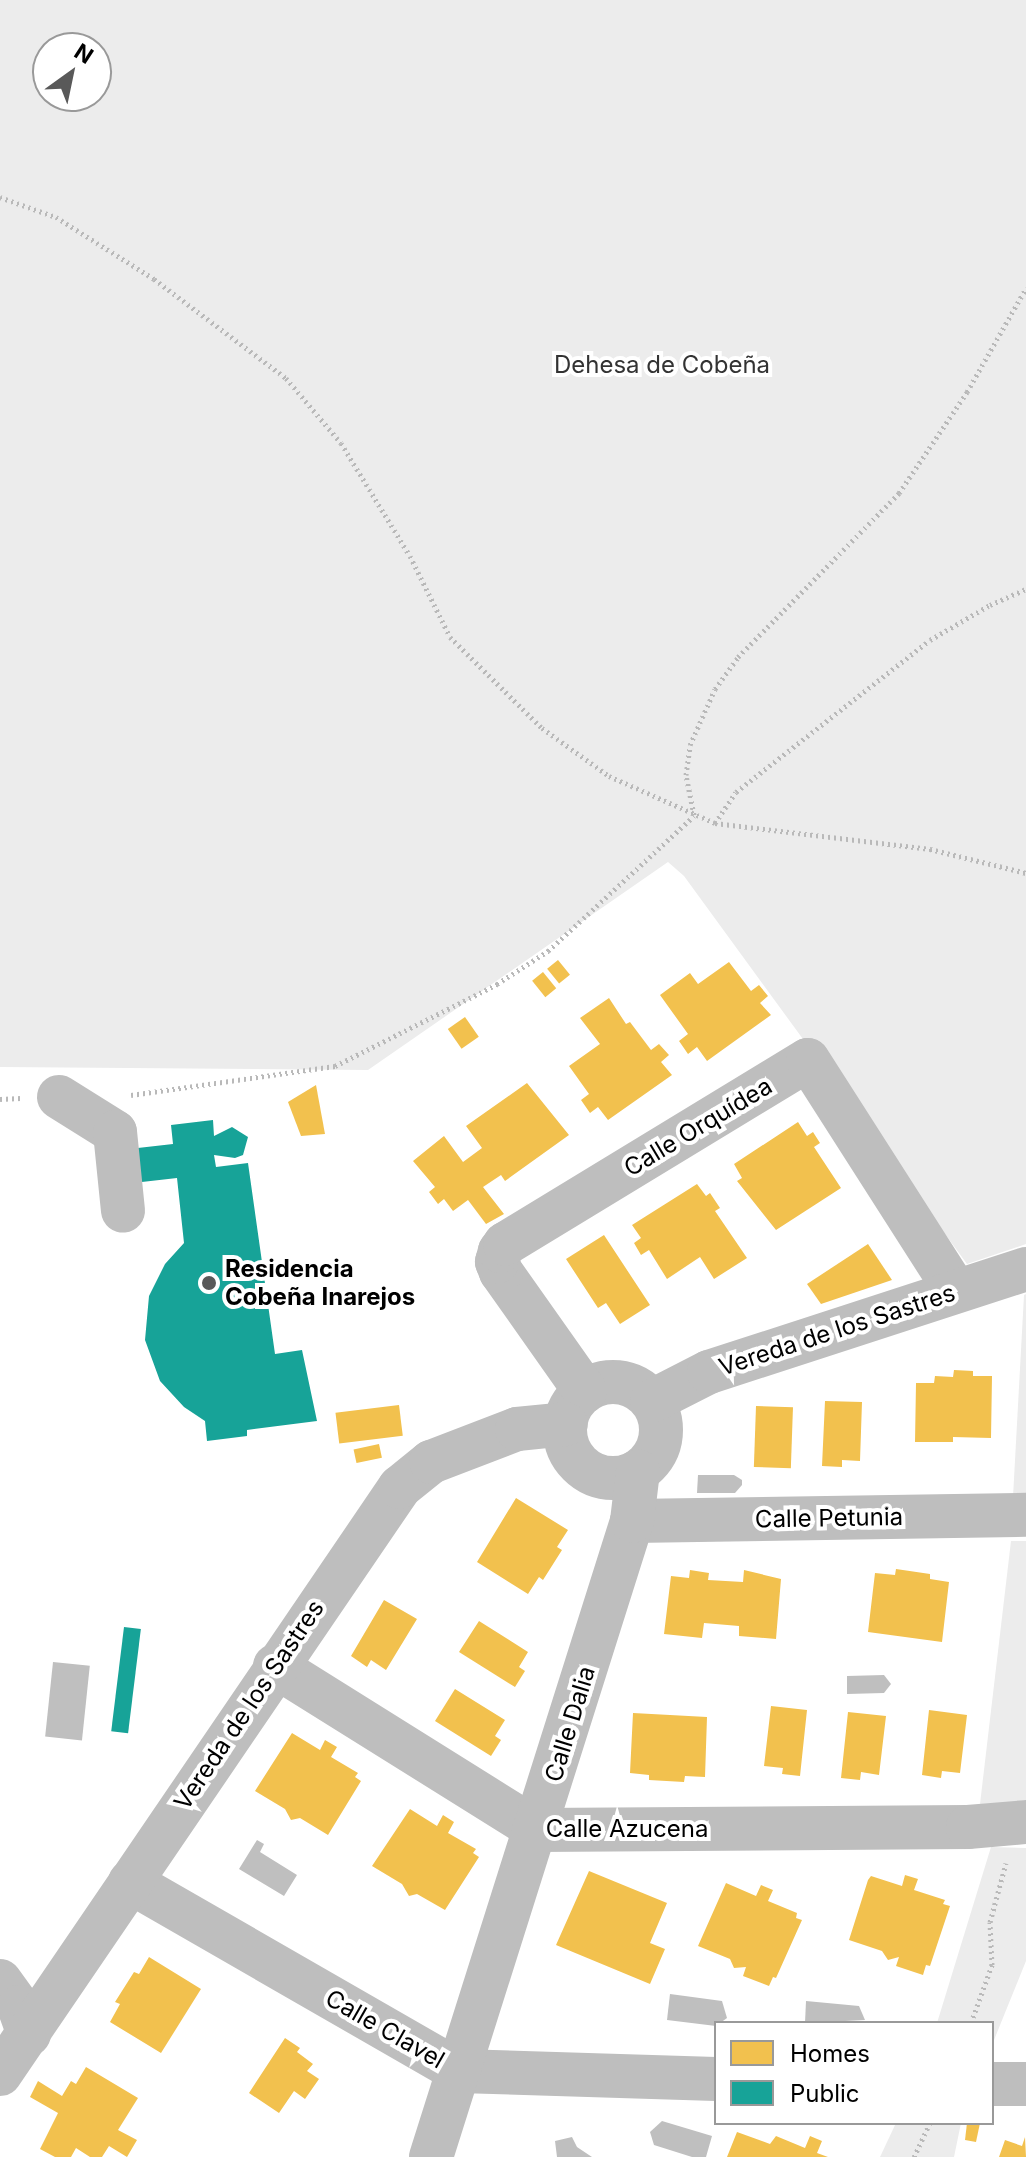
<!DOCTYPE html>
<html>
<head>
<meta charset="utf-8">
<style>
  body { margin:0 }
  #map { position:relative; width:1026px; height:2157px; overflow:hidden; background:#fff; font-family:Inter,sans-serif }
  div>[style] { position:absolute }
  [style*='--x'] { left:calc(var(--x)*1px); top:calc(var(--y)*1px); width:calc(var(--w)*1px); rotate:calc(var(--a)*1deg) }
  .green>* { inset:0; background:#ececec }
  .water>* { inset:0; background:#bfbfbf; transform-origin:0 0 }
  .homes>* { inset:0; background:#f2c14e; transform-origin:0 0 }
  .public>* { inset:0; background:#17a398; transform-origin:0 0 }
  .path>* { height:5px; margin-top:-2.5px; transform-origin:0; background:repeating-linear-gradient(90deg,#b9b9b9 0 2px,transparent 0 6px) }
  .minor>* { height:44px; margin:-22px; padding:0 22px; transform-origin:22px; border-radius:22px; background:#bebebe }
  .minor>.ring { margin:-22px; padding:0; box-sizing:content-box; background:none; border:44px solid #bebebe; border-radius:50% }
  .dots>* { width:22px; height:22px; translate:-50% -50%; box-sizing:border-box; border:4px solid #fff; border-radius:50% }
  span { translate:-50% -50%; white-space:nowrap; text-align:center; line-height:1.15; -webkit-text-stroke:8px #fff; paint-order:stroke }
  .park-label { font-size:24px; color:#333 }
  .street-label { font-size:24px; color:#000 }
  .poi-label { font-size:24px; color:#000; font-weight:700 }
  .left { translate:0 -50%; text-align:left }
  .legend { position:absolute; left:714px; top:2021px; width:280px; height:104px; box-sizing:border-box; background:#fff; border:2px solid #999; margin:0; padding:10px 14px; list-style:none; font-size:24px; color:#000 }
  .legend li { display:flex; align-items:center; gap:16px; height:40px }
  .legend b { width:40px; border:2px solid #999 }
  .north { position:absolute; left:32px; top:32px; width:80px; height:80px; box-sizing:border-box; background:#fff; border:2px solid #999; border-radius:50%; rotate:33deg; font-size:22px; font-weight:700; line-height:32px; text-align:center; color:#000 }
  .north::after { content:''; display:block; margin:auto; width:28px; height:36px; background:#595959; clip-path:polygon(50% 0,100% 100%,50% 72%,0 100%) }
</style>
</head>
<body>
<div id="map">
  <div class="green">
    <div style="clip-path:polygon(evenodd,0 0,1026px 0,1026px 1244px,967px 1264px,684px 876px,668px 862px,368px 1070px,0 1067px,0 0,48px 48px,96px 48px,96px 96px,48px 96px,48px 48px)"></div>
    <div style="clip-path:polygon(1026px 1294px,1026px 1497px,1013px 1497px,1024px 1295px)"></div>
    <div style="clip-path:polygon(1011px 1541px,1026px 1541px,1026px 1803px,980px 1804px)"></div>
    <div style="clip-path:polygon(991px 1847px,1026px 1848px,1026px 1961px,992px 2045px,992px 2023px,937px 2023px)"></div>
    <div style="clip-path:polygon(896px 2123px,961px 2123px,954px 2157px,880px 2157px)"></div>
  </div>
  <div class="water">
    <div style="clip-path:polygon(698px 1475px,734px 1475px,742px 1480px,742px 1485px,735px 1493px,697px 1493px)"></div>
    <div style="left:53px;top:1662px;width:37px;height:75px;rotate:6deg"></div>
    <div style="clip-path:polygon(884px 1675px,891px 1684px,884px 1693px,847px 1694px,847px 1676px)"></div>
    <div style="clip-path:polygon(257px 1840px,264px 1844px,260px 1852px,297px 1875px,284px 1896px,239px 1869px)"></div>
    <div style="clip-path:polygon(670px 1994px,722px 2001px,727px 2018px,716px 2026px,667px 2020px)"></div>
    <div style="clip-path:polygon(806px 2001px,859px 2006px,865px 2020px,805px 2023px)"></div>
    <div style="clip-path:polygon(662px 2121px,712px 2136px,706px 2157px,692px 2157px,654px 2145px,650px 2132px)"></div>
    <div style="clip-path:polygon(572px 2137px,577px 2147px,592px 2157px,557px 2157px,555px 2141px)"></div>
  </div>
  <div class="homes">
    <div style="left:558px;top:960px;width:19px;height:14px;rotate:51deg"></div>
    <div style="clip-path:polygon(729px 962px,751px 991px,759px 985px,768px 996px,760px 1003px,771px 1015px,707px 1061px,697px 1047px,688px 1054px,679px 1041px,688px 1034px,660px 995px,690px 973px,698px 984px)"></div>
    <div style="left:543px;top:972px;width:21px;height:14px;rotate:51deg"></div>
    <div style="clip-path:polygon(609px 998px,626px 1024px,630px 1022px,651px 1050px,659px 1044px,669px 1055px,661px 1062px,672px 1075px,608px 1120px,598px 1107px,590px 1113px,581px 1100px,589px 1094px,569px 1066px,600px 1044px,580px 1018px)"></div>
    <div style="left:465px;top:1017px;width:24px;height:21px;rotate:55deg"></div>
    <div style="clip-path:polygon(527px 1083px,569px 1135px,505px 1181px,501px 1175px,483px 1187px,504px 1214px,486px 1224px,468px 1200px,453px 1211px,444px 1199px,438px 1204px,429px 1192px,435px 1187px,413px 1161px,444px 1136px,463px 1162px,482px 1148px,466px 1126px)"></div>
    <div style="clip-path:polygon(316px 1085px,325px 1134px,301px 1136px,288px 1102px)"></div>
    <div style="clip-path:polygon(798px 1122px,807px 1136px,813px 1132px,820px 1143px,814px 1147px,841px 1188px,776px 1230px,737px 1181px,742px 1178px,734px 1164px)"></div>
    <div style="clip-path:polygon(697px 1184px,706px 1196px,710px 1193px,720px 1208px,715px 1211px,747px 1258px,714px 1279px,700px 1257px,667px 1279px,649px 1250px,641px 1255px,634px 1243px,641px 1238px,632px 1225px)"></div>
    <div style="clip-path:polygon(604px 1235px,650px 1305px,620px 1324px,606px 1303px,598px 1308px,566px 1259px)"></div>
    <div style="clip-path:polygon(868px 1244px,892px 1280px,821px 1304px,807px 1284px)"></div>
    <div style="clip-path:polygon(954px 1370px,973px 1371px,973px 1376px,992px 1376px,991px 1438px,953px 1437px,953px 1442px,915px 1442px,916px 1383px,934px 1383px,935px 1376px,953px 1377px)"></div>
    <div style="clip-path:polygon(825px 1401px,862px 1402px,860px 1461px,842px 1460px,842px 1467px,822px 1466px)"></div>
    <div style="left:399px;top:1405px;width:31px;height:64px;rotate:83deg"></div>
    <div style="left:756px;top:1406px;width:37px;height:61px;rotate:2deg"></div>
    <div style="left:379px;top:1444px;width:14px;height:26px;rotate:78deg"></div>
    <div style="clip-path:polygon(516px 1498px,568px 1530px,557px 1547px,562px 1550px,543px 1580px,539px 1577px,528px 1594px,477px 1562px)"></div>
    <div style="clip-path:polygon(896px 1569px,930px 1574px,930px 1579px,949px 1582px,942px 1642px,868px 1632px,875px 1573px,895px 1575px)"></div>
    <div style="clip-path:polygon(690px 1570px,709px 1573px,708px 1580px,743px 1582px,744px 1570px,781px 1579px,776px 1639px,739px 1636px,739px 1626px,704px 1623px,702px 1638px,664px 1634px,671px 1576px,689px 1578px)"></div>
    <div style="clip-path:polygon(384px 1600px,417px 1619px,386px 1670px,371px 1660px,367px 1667px,351px 1656px)"></div>
    <div style="clip-path:polygon(479px 1621px,528px 1652px,519px 1667px,525px 1671px,515px 1687px,459px 1652px)"></div>
    <div style="clip-path:polygon(455px 1689px,505px 1720px,495px 1736px,501px 1740px,491px 1756px,435px 1721px)"></div>
    <div style="clip-path:polygon(771px 1706px,807px 1710px,800px 1776px,782px 1774px,783px 1768px,764px 1766px)"></div>
    <div style="clip-path:polygon(929px 1710px,967px 1715px,960px 1773px,942px 1771px,941px 1778px,922px 1775px)"></div>
    <div style="clip-path:polygon(848px 1712px,886px 1716px,879px 1775px,861px 1772px,860px 1780px,841px 1778px)"></div>
    <div style="clip-path:polygon(633px 1713px,707px 1717px,705px 1777px,685px 1776px,684px 1782px,649px 1780px,649px 1775px,630px 1773px)"></div>
    <div style="clip-path:polygon(292px 1733px,320px 1750px,325px 1740px,337px 1747px,331px 1757px,358px 1773px,355px 1777px,361px 1781px,328px 1835px,300px 1818px,291px 1820px,285px 1809px,255px 1791px)"></div>
    <div style="clip-path:polygon(410px 1809px,437px 1826px,443px 1815px,454px 1822px,448px 1833px,476px 1849px,473px 1853px,479px 1857px,445px 1910px,417px 1894px,409px 1896px,402px 1884px,372px 1866px)"></div>
    <div style="clip-path:polygon(589px 1871px,667px 1903px,650px 1943px,665px 1949px,650px 1984px,556px 1945px)"></div>
    <div style="clip-path:polygon(905px 1875px,918px 1879px,914px 1890px,945px 1900px,943px 1904px,950px 1906px,930px 1966px,926px 1965px,923px 1975px,896px 1966px,899px 1957px,888px 1960px,882px 1951px,849px 1940px,868px 1880px,871px 1876px,902px 1886px)"></div>
    <div style="clip-path:polygon(726px 1883px,756px 1896px,761px 1885px,773px 1890px,768px 1901px,797px 1913px,796px 1918px,802px 1920px,776px 1978px,773px 1977px,769px 1986px,743px 1976px,746px 1967px,734px 1968px,730px 1959px,698px 1946px)"></div>
    <div style="clip-path:polygon(149px 1957px,201px 1989px,161px 2053px,110px 2022px,120px 2004px,115px 2002px,134px 1972px,139px 1974px)"></div>
    <div style="clip-path:polygon(285px 2038px,300px 2048px,297px 2052px,313px 2064px,307px 2071px,319px 2079px,305px 2099px,294px 2091px,279px 2113px,249px 2093px)"></div>
    <div style="clip-path:polygon(86px 2067px,138px 2098px,118px 2130px,137px 2140px,127px 2157px,109px 2146px,102px 2157px,90px 2157px,76px 2148px,71px 2157px,55px 2157px,40px 2149px,58px 2113px,30px 2097px,38px 2081px,62px 2096px,71px 2081px,76px 2084px)"></div>
    <div style="clip-path:polygon(967px 2123px,980px 2123px,976px 2142px,965px 2140px)"></div>
    <div style="clip-path:polygon(737px 2132px,770px 2144px,776px 2136px,805px 2148px,810px 2136px,822px 2141px,817px 2153px,828px 2157px,727px 2157px)"></div>
    <div style="clip-path:polygon(1025px 2137px,1026px 2157px,999px 2157px,1005px 2140px,1022px 2146px)"></div>
  </div>
  <div class="public">
    <div style="clip-path:polygon(213px 1120px,214px 1136px,232px 1127px,248px 1137px,243px 1155px,235px 1158px,214px 1155px,216px 1167px,248px 1163px,275px 1354px,302px 1350px,317px 1421px,247px 1430px,247px 1436px,207px 1441px,205px 1421px,184px 1407px,160px 1381px,145px 1340px,149px 1296px,165px 1264px,184px 1243px,177px 1178px,133px 1183px,129px 1149px,173px 1144px,171px 1125px)"></div>
    <div style="left:124px;top:1627px;width:17px;height:105px;rotate:7deg"></div>
  </div>
  <div class="path">
    <div style="--x:0;--y:197;--w:59;--a:19.7"></div>
    <div style="--x:56;--y:217;--w:116;--a:32.3"></div>
    <div style="--x:154;--y:279;--w:165;--a:36.9"></div>
    <div style="--x:286;--y:378;--w:85;--a:49.8"></div>
    <div style="--x:341;--y:443;--w:132;--a:58.6"></div>
    <div style="--x:410;--y:556;--w:90;--a:63.7"></div>
    <div style="--x:450;--y:637;--w:129;--a:44.7"></div>
    <div style="--x:542;--y:728;--w:82;--a:35.6"></div>
    <div style="--x:609;--y:776;--w:116;--a:23.9"></div>
    <div style="--x:715;--y:823;--w:217;--a:6.9"></div>
    <div style="--x:930;--y:849;--w:99;--a:14"></div>
    <div style="--x:694;--y:815;--w:41;--a:-101.3"></div>
    <div style="--x:686;--y:775;--w:30;--a:-82"></div>
    <div style="--x:690;--y:745;--w:61;--a:-65.9"></div>
    <div style="--x:715;--y:689;--w:39;--a:-54"></div>
    <div style="--x:738;--y:657;--w:230;--a:-45.5"></div>
    <div style="--x:899;--y:493;--w:122;--a:-56"></div>
    <div style="--x:967;--y:392;--w:120;--a:-60.4"></div>
    <div style="--x:715;--y:823;--w:37;--a:-56"></div>
    <div style="--x:736;--y:792;--w:246;--a:-38.1"></div>
    <div style="--x:930;--y:640;--w:69;--a:-30.3"></div>
    <div style="--x:990;--y:605;--w:39;--a:-24"></div>
    <div style="--x:131;--y:1095;--w:206;--a:-8.1"></div>
    <div style="--x:335;--y:1066;--w:182;--a:-26.8"></div>
    <div style="--x:497;--y:984;--w:61;--a:-32.9"></div>
    <div style="--x:548;--y:951;--w:199;--a:-42.8"></div>
    <div style="--x:0;--y:1099;--w:21;--a:-3"></div>
    <div style="--x:971;--y:2023;--w:62;--a:-70.1"></div>
    <div style="--x:992;--y:1965;--w:43;--a:-92.7"></div>
    <div style="--x:990;--y:1922;--w:61;--a:-74.8"></div>
    <div style="--x:914;--y:2157;--w:38;--a:-65"></div>
  </div>
  <div class="minor">
    <div style="--x:59;--y:1097;--w:66;--a:32"></div>
    <div style="--x:115;--y:1132;--w:79;--a:84.2"></div>
    <div class="ring" style="left:565px;top:1382px;width:52px;height:52px"></div>
    <div style="--x:585;--y:1391;--w:146;--a:-125.2"></div>
    <div style="--x:501;--y:1272;--w:11;--a:-112"></div>
    <div style="--x:497;--y:1262;--w:11;--a:-75"></div>
    <div style="--x:500;--y:1251;--w:9;--a:-54"></div>
    <div style="--x:505;--y:1244;--w:354;--a:-31.3"></div>
    <div style="--x:808;--y:1060;--w:273;--a:57.4"></div>
    <div style="--x:652;--y:1401;--w:64;--a:-27"></div>
    <div style="--x:709;--y:1372;--w:333;--a:-18"></div>
    <div style="--x:632;--y:1521;--w:394;--a:-0.9"></div>
    <div style="--x:275;--y:1666;--w:309;--a:32"></div>
    <div style="--x:537;--y:1830;--w:431;--a:-0.4"></div>
    <div style="--x:968;--y:1827;--w:58;--a:-4.9"></div>
    <div style="--x:130;--y:1882;--w:379;--a:29.9"></div>
    <div style="--x:459;--y:2071;--w:257;--a:1.8"></div>
    <div style="--x:0;--y:1981;--w:32;--a:54"></div>
    <div style="--x:19;--y:2007;--w:29;--a:70"></div>
    <div style="--x:0;--y:2074;--w:710;--a:-55.73"></div>
    <div style="--x:400;--y:1487;--w:40;--a:-39"></div>
    <div style="--x:431;--y:1462;--w:92;--a:-21"></div>
    <div style="--x:517;--y:1429;--w:49;--a:-5.8"></div>
    <div style="--x:992;--y:2084;--w:34;--a:0"></div>
    <div style="--x:431;--y:2157;--w:667;--a:-72.46"></div>
    <div style="--x:632;--y:1521;--w:50;--a:-83.2"></div>
  </div>
  <div class="dots">
    <div style="left:209px;top:1283px;background:#595959"></div>
  </div>
  <div class="park-label">
    <span style="left:662px;top:365px">Dehesa de Cobeña</span>
  </div>
  <div class="street-label">
    <span style="left:698px;top:1127px;rotate:-31deg">Calle Orquídea</span>
    <span style="left:837px;top:1330px;rotate:-18deg">Vereda de los Sastres</span>
    <span style="left:829px;top:1518px;rotate:-1deg">Calle Petunia</span>
    <span style="left:249px;top:1705px;rotate:-56deg">Vereda de los Sastres</span>
    <span style="left:570px;top:1724px;rotate:-73deg">Calle Dalia</span>
    <span style="left:627px;top:1829px">Calle Azucena</span>
    <span style="left:385px;top:2029px;rotate:30deg">Calle Clavel</span>
  </div>
  <div class="poi-label">
    <span class="left" style="left:225px;top:1283px">Residencia<br>Cobeña Inarejos</span>
  </div>
  <ul class="legend">
  <li><b style="height:22px;background:#f2c14e"></b>Homes</li>
  <li><b style="height:22px;background:#17a398"></b>Public</li>
  </ul>
  <div class="north">N</div>
</div>
</body>
</html>
